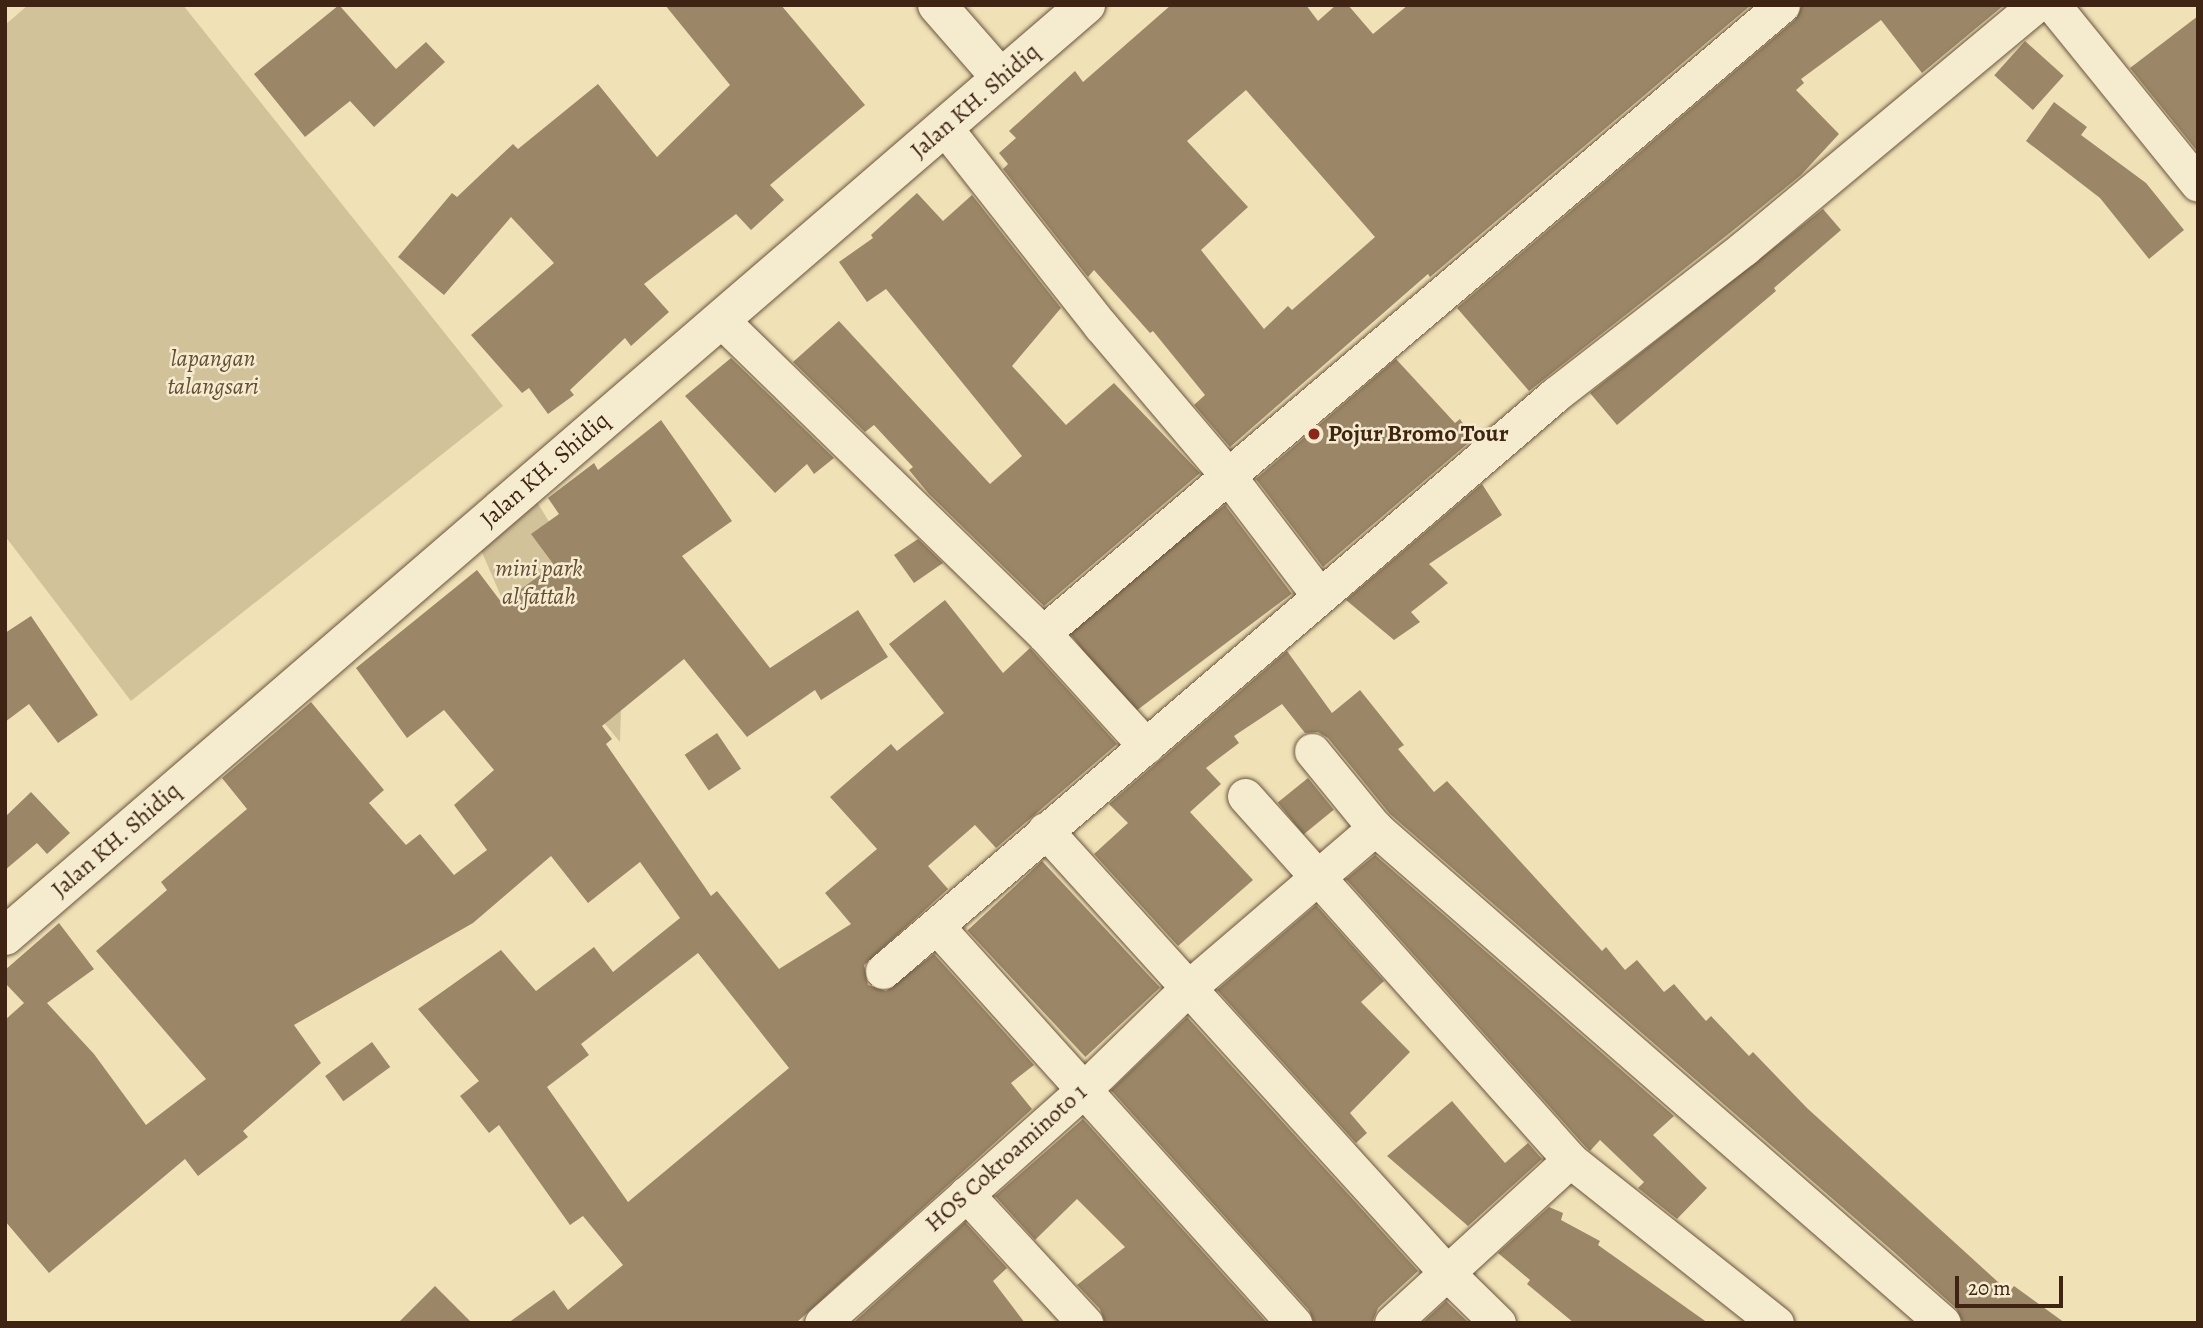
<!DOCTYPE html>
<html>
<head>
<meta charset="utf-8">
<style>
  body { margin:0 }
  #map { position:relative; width:2203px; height:1328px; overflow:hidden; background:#f0e2b6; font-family:Alegreya,serif }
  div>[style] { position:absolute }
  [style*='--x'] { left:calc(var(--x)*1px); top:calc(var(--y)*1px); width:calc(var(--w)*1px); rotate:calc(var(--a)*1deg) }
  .green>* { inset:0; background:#d2c29a }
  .building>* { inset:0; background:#9b8768; transform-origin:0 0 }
  .roads { filter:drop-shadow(0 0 2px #6b543c) drop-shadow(0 0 2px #6b543c) }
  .minor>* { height:35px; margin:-17.5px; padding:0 17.5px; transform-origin:17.5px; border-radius:17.5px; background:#f5ecd0 }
  .tertiary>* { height:38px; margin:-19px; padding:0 19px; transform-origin:19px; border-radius:19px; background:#f5ecd0 }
  .secondary>* { height:38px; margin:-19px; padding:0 19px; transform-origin:19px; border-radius:19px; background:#f5ecd0 }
  .dots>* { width:19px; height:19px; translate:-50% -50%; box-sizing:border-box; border:4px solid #f5ecd0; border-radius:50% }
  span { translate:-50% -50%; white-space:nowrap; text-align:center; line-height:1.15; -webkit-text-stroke:5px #f5ecd0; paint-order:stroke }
  .street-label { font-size:24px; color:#3f2413 }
  .park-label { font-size:24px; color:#644c35; font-style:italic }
  .poi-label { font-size:24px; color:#3f2413; font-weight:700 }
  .left { translate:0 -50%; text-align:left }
  .frame { position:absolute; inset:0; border:7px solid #3f2413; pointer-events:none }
  .scale { position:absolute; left:1955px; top:1276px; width:108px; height:32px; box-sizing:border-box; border:4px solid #3f2413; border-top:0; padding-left:9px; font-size:21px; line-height:24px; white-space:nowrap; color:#3f2413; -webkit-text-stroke:5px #f5ecd0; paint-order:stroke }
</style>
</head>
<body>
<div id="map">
  <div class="green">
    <div style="clip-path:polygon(28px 5px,183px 5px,503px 406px,131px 701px,5px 536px,5px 25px)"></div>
    <div style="clip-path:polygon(537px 502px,623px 643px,620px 742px,503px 601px,481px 550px)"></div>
  </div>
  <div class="building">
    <div style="clip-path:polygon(339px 5px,396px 69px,426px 42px,445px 62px,374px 127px,350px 101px,305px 137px,254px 74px)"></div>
    <div style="clip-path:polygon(665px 5px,781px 5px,865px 105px,770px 185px,784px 200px,751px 230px,736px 214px,644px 284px,669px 312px,631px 346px,625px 338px,570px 390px,574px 395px,548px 414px,529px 388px,522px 393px,471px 335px,554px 263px,511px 217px,444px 295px,398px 257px,452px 193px,457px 197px,513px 144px,518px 149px,598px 84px,657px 157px,730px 85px)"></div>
    <div style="clip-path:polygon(evenodd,1171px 5px,1306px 5px,1318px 21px,1336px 5px,1348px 5px,1373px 34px,1408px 5px,1751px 5px,1430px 277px,1428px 274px,1230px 447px,1194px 405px,1205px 395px,1153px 331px,1150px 333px,1094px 270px,1088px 277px,1003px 169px,1008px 164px,999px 153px,1016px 138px,1009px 131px,1075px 71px,1083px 82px,1171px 5px,1246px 90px,1375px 237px,1292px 310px,1288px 306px,1264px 329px,1201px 250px,1248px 207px,1187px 141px,1246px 90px)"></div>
    <div style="clip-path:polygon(1802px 5px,2004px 5px,1922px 73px,1881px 20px,1801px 79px,1804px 83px,1796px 90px,1839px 134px,1801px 175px,1731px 232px,1529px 391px,1457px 308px,1795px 20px)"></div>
    <div style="clip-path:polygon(2198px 16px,2198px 152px,2130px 68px)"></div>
    <div style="left:2025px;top:41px;width:52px;height:46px;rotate:42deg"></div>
    <div style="clip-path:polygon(2054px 102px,2087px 127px,2081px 135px,2146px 183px,2184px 230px,2149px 259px,2100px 198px,2026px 141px)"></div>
    <div style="clip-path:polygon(917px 193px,943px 221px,972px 195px,1061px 308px,1012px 366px,1066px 425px,1114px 383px,1200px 473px,1044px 606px,929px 494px,909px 470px,913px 467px,874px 425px,865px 432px,793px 362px,839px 321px,990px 484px,1022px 456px,886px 289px,867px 302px,839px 262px,873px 238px,871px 235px)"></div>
    <div style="clip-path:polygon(1823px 209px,1841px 230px,1774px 288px,1776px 291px,1617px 425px,1590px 393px)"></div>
    <div style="clip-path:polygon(731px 358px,834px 458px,814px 474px,807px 464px,775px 493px,685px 396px)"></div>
    <div style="clip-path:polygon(1396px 359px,1455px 423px,1460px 419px,1473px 439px,1323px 567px,1256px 479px)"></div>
    <div style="clip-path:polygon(evenodd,661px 420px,732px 521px,682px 556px,770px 668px,858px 610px,888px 657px,821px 700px,815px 690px,747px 737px,684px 659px,602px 726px,612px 739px,606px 744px,711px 896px,717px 891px,779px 969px,851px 924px,825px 893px,877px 849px,830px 797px,891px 744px,897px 751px,944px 713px,889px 644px,945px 600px,1003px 673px,1030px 648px,1117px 744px,996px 848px,975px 825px,928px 866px,948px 889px,864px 965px,868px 985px,886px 991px,934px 954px,1034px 1065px,1011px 1083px,1032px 1109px,796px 1323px,508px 1323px,554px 1290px,568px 1310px,623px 1265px,583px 1216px,570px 1225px,499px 1125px,489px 1133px,460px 1096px,479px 1081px,418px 1009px,501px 950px,536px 991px,594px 947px,613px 972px,680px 918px,640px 862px,588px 903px,551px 856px,473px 923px,294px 1025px,321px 1063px,243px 1131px,248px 1137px,198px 1176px,185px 1159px,49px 1273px,5px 1221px,5px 1020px,24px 1003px,5px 983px,5px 970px,59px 923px,94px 969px,47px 1003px,94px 1054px,146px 1125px,206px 1079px,96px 951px,167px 890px,161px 882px,247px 809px,222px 778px,311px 702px,384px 790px,369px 803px,406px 845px,420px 834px,454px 875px,487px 850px,454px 805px,494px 770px,444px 710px,407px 738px,356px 668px,477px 570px,502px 603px,554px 565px,531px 534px,559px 514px,548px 498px,594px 463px,598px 470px,661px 420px,698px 953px,789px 1068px,628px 1202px,547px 1087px,589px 1055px,581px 1044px,698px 953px)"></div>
    <div style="clip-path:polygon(1482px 484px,1502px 515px,1429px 564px,1448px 583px,1411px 612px,1420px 622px,1394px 640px,1346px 600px)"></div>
    <div style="left:1225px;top:505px;width:111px;height:201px;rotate:53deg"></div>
    <div style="clip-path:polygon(918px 539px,943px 563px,914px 583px,894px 555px)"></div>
    <div style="clip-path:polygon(31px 616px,98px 715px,58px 743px,29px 704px,5px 722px,5px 633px)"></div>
    <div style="clip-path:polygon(1287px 651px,1332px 713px,1360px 690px,1404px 745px,1398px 749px,1434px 792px,1447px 781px,1602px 951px,1606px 947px,1625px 970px,1637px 960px,1664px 992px,1674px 984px,1706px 1021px,1711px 1016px,1749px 1056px,1753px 1052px,1807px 1108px,2009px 1292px,2014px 1286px,2065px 1323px,1963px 1323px,1956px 1308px,1895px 1253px,1390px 814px,1328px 738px,1318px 732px,1305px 733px,1282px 704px,1234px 736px,1239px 743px,1206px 768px,1221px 784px,1190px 812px,1253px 880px,1178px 946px,1094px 854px,1128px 823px,1109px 804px)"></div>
    <div style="left:717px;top:733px;width:43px;height:39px;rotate:56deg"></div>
    <div style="left:1308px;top:778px;width:41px;height:39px;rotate:51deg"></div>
    <div style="clip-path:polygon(31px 792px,70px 833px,47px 854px,37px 843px,5px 870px,5px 817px)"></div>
    <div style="clip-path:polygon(1375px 855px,1674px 1116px,1653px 1135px,1707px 1188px,1677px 1219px,1638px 1188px,1644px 1182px,1600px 1140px,1590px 1151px,1584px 1145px,1346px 879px)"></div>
    <div style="left:1042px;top:861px;width:173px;height:102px;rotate:47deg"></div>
    <div style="clip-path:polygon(1316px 905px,1384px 981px,1361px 1002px,1410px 1052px,1350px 1113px,1367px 1133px,1356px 1143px,1217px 990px)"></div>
    <div style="clip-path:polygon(1187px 1017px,1418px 1271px,1378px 1308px,1372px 1323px,1314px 1323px,1309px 1310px,1111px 1090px)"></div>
    <div style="left:372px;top:1042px;width:31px;height:58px;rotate:54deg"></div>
    <div style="clip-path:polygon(1452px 1101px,1505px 1163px,1528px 1143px,1542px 1159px,1468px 1226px,1387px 1156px)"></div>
    <div style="clip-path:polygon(1083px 1119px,1267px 1323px,1105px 1323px,1100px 1309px,1077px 1285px,1125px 1247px,1077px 1199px,1035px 1240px,995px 1196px)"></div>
    <div style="clip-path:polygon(1549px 1207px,1563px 1213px,1561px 1220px,1600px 1241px,1598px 1245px,1708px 1323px,1574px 1323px,1527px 1284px,1530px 1280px,1498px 1253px)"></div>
    <div style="clip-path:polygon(965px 1222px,1007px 1268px,993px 1281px,1025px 1323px,853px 1323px)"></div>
    <div style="clip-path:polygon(435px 1286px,472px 1323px,398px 1323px)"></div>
    <div style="clip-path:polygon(1446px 1301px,1469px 1323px,1422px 1323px)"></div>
  </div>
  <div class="roads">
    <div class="minor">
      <div style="--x:2053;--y:5;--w:230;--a:51"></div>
      <div style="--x:945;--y:128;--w:252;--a:51.8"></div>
      <div style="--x:1101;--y:326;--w:198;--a:49.7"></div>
      <div style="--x:1229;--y:477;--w:147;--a:52.7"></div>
      <div style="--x:720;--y:319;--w:450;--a:44.2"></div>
      <div style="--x:1043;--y:633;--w:153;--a:47.7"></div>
      <div style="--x:1043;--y:633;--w:970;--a:-40.36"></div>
      <div style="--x:1312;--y:751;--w:99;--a:50.7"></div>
      <div style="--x:1375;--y:828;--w:753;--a:41.07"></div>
      <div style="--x:1245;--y:796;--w:488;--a:48.2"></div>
      <div style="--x:1570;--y:1160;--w:263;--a:38.4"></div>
      <div style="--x:1045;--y:830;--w:600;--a:47.77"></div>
      <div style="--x:1448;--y:1274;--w:70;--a:44.4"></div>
      <div style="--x:938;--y:928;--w:532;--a:47.97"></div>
      <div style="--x:883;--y:971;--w:886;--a:-40.61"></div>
      <div style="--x:1556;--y:394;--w:238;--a:-37.8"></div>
      <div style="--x:1744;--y:248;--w:380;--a:-39.8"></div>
      <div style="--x:966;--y:1194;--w:176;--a:47.3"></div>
      <div style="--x:822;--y:1323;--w:348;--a:-41.7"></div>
      <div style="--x:1082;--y:1091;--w:146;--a:-44.2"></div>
      <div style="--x:1187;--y:989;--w:248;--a:-40.6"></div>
      <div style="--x:1392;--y:1323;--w:241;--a:-42.5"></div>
    </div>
    <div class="tertiary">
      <div style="--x:937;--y:5;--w:97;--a:48.8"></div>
    </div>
    <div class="secondary">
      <div style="--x:5;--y:936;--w:1427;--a:-40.74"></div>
    </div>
  </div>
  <div class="dots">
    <div style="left:1314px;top:434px;background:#8f2418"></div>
  </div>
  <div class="street-label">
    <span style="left:975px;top:101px;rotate:-41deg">Jalan KH. Shidiq</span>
    <span style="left:545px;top:470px;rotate:-41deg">Jalan KH. Shidiq</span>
    <span style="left:116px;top:840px;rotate:-41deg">Jalan KH. Shidiq</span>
    <span style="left:1006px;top:1158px;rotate:-42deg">HOS Cokroaminoto 1</span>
  </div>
  <div class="park-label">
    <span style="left:213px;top:373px">lapangan<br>talangsari</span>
    <span style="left:539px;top:583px">mini park<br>al fattah</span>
  </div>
  <div class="poi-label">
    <span class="left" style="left:1328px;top:434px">Pojur Bromo Tour</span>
  </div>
  <div class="frame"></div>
  <div class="scale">20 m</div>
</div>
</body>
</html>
